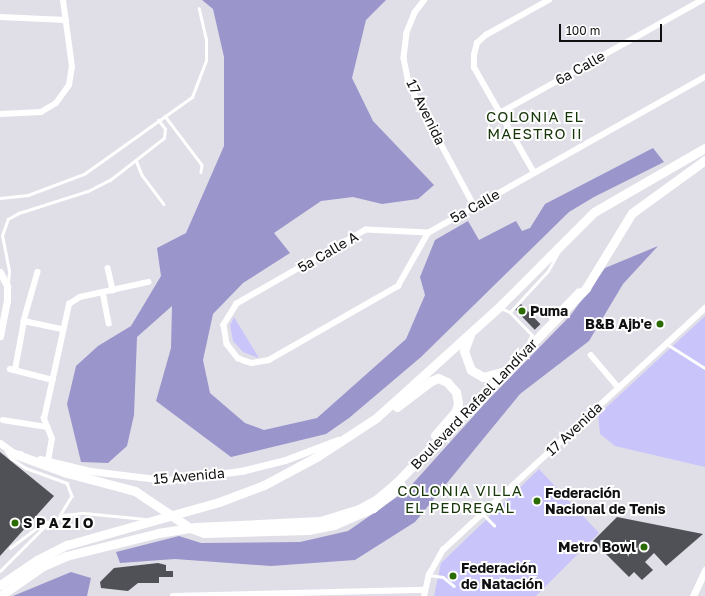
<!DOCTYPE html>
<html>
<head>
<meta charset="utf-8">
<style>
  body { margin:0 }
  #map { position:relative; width:705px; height:596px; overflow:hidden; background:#e0dfe8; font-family:"Golos Text",sans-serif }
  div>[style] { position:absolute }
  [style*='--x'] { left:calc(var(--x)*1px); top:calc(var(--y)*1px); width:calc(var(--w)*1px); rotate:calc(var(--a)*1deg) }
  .green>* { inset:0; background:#c9c5fb }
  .forest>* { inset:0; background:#9a95cb }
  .building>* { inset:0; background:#505057; transform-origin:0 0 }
  .service>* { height:2.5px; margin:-1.25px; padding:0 1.25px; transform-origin:1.25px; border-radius:1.25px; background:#fff }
  .minor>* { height:5.5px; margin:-2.75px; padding:0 2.75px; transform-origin:2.75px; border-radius:2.75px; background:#fff }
  .tertiary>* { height:7px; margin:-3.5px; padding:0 3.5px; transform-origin:3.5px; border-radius:3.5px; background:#fff }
  .primary>* { height:9px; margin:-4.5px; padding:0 4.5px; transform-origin:4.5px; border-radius:4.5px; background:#fff }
  .dots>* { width:11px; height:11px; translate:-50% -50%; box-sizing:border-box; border:2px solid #fff; border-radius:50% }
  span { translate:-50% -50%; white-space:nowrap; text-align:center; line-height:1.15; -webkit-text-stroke:4px #fff; paint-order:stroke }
  .street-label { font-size:14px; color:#101012 }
  .poi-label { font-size:14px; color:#101012; font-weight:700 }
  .left { translate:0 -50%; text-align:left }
  .right { translate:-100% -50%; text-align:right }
  .neighbourhood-label { font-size:15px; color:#17370a; letter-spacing:1px }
  .scale { position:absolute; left:559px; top:24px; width:103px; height:18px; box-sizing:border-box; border:2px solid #101012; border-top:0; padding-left:5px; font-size:12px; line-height:14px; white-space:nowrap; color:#101012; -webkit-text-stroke:3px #fff; paint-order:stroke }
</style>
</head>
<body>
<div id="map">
  <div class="green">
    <div style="clip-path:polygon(705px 316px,705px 467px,615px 446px,600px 434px,598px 415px)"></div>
    <div style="clip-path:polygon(234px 317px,259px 358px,243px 352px,233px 341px,230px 325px)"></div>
    <div style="clip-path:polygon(539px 469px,599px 533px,536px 596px,434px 596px,441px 563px)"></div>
  </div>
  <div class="forest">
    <div style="clip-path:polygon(202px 0,386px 0,366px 20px,352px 78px,373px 121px,434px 185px,418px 199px,382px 204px,353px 197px,321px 201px,274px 233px,290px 253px,243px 283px,213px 314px,203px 360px,210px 393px,245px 423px,264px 430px,317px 418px,406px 339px,425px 295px,420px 277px,435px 240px,468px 221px,479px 240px,516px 221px,522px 231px,530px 228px,545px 204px,653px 148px,664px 162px,594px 197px,569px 212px,421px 357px,349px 418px,326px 434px,231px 457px,156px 401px,171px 348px,172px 306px,137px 337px,134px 415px,127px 446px,108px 463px,81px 462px,67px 404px,76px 366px,98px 346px,131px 326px,161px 276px,157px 248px,186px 233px,224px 146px,224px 57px,213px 9px)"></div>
    <div style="clip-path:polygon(658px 246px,623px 284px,589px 341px,520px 394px,415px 522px,355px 560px,271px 566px,175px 559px,120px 563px,116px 552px,179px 536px,201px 543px,300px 542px,348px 531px,407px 490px,488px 400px,570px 316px,605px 268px)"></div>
    <div style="clip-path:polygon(71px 572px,91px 578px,87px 596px,13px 596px)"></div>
  </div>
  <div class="building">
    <div style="left:521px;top:304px;width:28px;height:8px;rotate:46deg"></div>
    <div style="clip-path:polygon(0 452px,54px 496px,0 556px)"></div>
    <div style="clip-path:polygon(617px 517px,703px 534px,666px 566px,654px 553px,645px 562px,653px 570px,642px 580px,634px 572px,629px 577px,593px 541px)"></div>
    <div style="clip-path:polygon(158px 563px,166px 565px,166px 571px,173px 571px,173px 577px,159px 577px,159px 583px,138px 583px,128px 591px,101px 588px,100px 582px,114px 568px)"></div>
  </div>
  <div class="service">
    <div style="--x:165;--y:116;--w:61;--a:52.9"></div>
    <div style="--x:202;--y:165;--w:7;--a:98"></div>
    <div style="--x:136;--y:160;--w:16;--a:68"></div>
    <div style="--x:142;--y:175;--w:36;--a:53"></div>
    <div style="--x:0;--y:198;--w:28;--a:-6"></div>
    <div style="--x:28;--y:195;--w:60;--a:-20.6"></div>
    <div style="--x:84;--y:174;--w:133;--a:-35.5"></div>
    <div style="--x:192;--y:97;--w:39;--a:-69"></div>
    <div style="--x:206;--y:61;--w:21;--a:-90"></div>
    <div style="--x:206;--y:40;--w:32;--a:-103"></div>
    <div style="--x:8;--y:283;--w:12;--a:-85"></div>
    <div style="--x:9;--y:271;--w:36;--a:-101"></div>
    <div style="--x:2;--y:236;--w:18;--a:-71"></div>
    <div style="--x:8;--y:219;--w:13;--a:-29"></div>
    <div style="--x:19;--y:213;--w:72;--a:-17.7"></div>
    <div style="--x:88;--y:191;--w:25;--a:-27"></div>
    <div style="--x:110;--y:180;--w:68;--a:-37.9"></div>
    <div style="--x:164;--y:138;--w:9;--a:-84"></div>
    <div style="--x:165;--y:129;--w:11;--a:-128"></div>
    <div style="--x:501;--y:308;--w:10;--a:24"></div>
    <div style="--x:510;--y:312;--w:32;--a:46"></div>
    <div style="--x:532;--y:335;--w:7;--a:117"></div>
    <div style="--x:510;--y:312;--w:56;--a:-47.2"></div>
    <div style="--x:548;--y:271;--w:21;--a:-61"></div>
    <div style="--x:550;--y:318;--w:39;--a:-46"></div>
    <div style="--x:577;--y:290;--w:4;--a:-14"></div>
    <div style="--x:667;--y:344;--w:45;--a:32.3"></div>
    <div style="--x:506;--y:366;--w:16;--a:-52"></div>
    <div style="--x:6;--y:451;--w:9;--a:54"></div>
    <div style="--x:11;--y:458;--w:18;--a:34"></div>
    <div style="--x:26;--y:468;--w:44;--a:20.1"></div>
    <div style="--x:67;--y:483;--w:14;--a:69"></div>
    <div style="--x:72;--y:496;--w:23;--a:121"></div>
    <div style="--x:483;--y:514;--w:16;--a:45"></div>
    <div style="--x:10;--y:548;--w:38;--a:-37"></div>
    <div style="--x:40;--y:525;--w:15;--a:-20"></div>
    <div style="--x:0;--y:571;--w:62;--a:-45"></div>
    <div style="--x:44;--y:527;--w:23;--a:-31"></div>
    <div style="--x:64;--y:515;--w:20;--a:-6"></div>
    <div style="--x:84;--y:513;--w:61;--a:5.6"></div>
    <div style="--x:429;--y:575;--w:14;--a:8"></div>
    <div style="--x:443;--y:577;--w:14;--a:39"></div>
  </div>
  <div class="minor">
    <div style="--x:425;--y:0;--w:16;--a:128"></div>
    <div style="--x:415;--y:13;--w:22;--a:112"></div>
    <div style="--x:407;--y:33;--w:25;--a:97"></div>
    <div style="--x:404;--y:58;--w:26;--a:79"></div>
    <div style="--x:409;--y:84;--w:140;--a:61.8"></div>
    <div style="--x:0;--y:17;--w:66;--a:2.6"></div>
    <div style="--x:500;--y:113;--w:231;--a:-29.2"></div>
    <div style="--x:0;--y:114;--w:41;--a:-2.8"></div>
    <div style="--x:41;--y:112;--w:17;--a:-31"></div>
    <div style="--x:56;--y:103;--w:22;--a:-54"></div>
    <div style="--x:69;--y:85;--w:18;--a:-81"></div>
    <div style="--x:72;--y:67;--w:68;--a:-97.7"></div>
    <div style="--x:534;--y:173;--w:121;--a:-119.7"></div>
    <div style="--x:474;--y:68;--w:13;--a:-90"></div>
    <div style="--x:474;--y:55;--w:12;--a:-76"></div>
    <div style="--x:477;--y:43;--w:12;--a:-42"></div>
    <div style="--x:486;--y:35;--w:72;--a:-29.1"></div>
    <div style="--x:428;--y:233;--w:62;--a:-177.2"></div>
    <div style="--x:366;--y:230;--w:149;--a:150.2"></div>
    <div style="--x:237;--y:304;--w:25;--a:122"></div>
    <div style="--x:224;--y:325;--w:19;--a:81"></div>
    <div style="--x:227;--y:344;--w:18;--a:52"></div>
    <div style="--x:238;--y:358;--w:8;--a:23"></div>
    <div style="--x:245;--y:361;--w:7;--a:16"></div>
    <div style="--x:252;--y:363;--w:17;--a:-10"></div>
    <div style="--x:269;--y:360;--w:149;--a:-29.8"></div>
    <div style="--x:398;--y:286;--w:61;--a:-60.5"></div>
    <div style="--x:428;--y:233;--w:318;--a:-29.4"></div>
    <div style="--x:108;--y:268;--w:23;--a:77"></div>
    <div style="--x:38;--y:272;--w:51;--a:105.9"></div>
    <div style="--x:24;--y:321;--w:40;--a:12"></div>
    <div style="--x:103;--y:292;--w:32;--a:79"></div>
    <div style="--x:591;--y:355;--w:43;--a:49.7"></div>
    <div style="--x:10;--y:369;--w:44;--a:14.3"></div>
    <div style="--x:15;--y:370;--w:50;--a:-79.6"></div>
    <div style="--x:3;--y:420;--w:45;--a:9"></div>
    <div style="--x:48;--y:461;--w:22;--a:-80"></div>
    <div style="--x:52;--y:439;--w:22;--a:-112"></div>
    <div style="--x:44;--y:419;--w:118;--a:-77.7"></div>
    <div style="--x:69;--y:304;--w:13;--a:-32"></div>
    <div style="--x:80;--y:297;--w:70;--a:-12.4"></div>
    <div style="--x:173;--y:596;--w:252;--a:-1.4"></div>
    <div style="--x:424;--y:596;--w:22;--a:-77"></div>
    <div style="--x:429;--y:575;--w:29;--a:-61"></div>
    <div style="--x:443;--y:550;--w:357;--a:-42.7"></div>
  </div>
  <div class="tertiary">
    <div style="--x:0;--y:272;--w:16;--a:63"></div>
    <div style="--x:7;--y:286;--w:14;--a:90"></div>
    <div style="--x:7;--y:300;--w:37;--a:101"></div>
    <div style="--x:0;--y:443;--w:19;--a:36"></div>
    <div style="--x:15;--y:454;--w:5;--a:0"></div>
    <div style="--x:40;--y:459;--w:51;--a:13.5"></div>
    <div style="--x:90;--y:471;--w:77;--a:6.8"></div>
    <div style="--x:166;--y:480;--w:76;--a:-6.8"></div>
    <div style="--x:241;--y:471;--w:45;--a:-14"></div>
    <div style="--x:285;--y:460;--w:57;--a:-20.7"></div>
    <div style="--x:693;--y:596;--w:29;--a:-65"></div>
  </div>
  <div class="primary">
    <div style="--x:470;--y:335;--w:17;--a:111"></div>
    <div style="--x:464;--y:351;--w:20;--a:70"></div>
    <div style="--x:471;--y:370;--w:14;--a:30"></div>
    <div style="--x:483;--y:377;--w:20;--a:-15"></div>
    <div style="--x:397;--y:407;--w:43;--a:-37.4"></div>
    <div style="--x:431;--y:381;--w:8;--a:-23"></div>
    <div style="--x:438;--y:378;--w:10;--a:24"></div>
    <div style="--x:447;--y:382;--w:13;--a:48"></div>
    <div style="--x:456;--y:392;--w:11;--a:80"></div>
    <div style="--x:458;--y:403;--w:8;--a:104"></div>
    <div style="--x:456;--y:411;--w:32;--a:131"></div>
    <div style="--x:15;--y:454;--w:55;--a:20.1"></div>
    <div style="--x:67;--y:473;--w:70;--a:14.8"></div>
    <div style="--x:135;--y:491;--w:66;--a:33.9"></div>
    <div style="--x:190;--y:528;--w:15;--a:20"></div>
    <div style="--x:204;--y:533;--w:104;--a:-1.7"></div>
    <div style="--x:308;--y:530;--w:26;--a:-11"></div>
    <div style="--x:334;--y:525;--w:43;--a:-23.6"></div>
    <div style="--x:373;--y:508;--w:36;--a:-38"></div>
    <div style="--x:0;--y:585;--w:45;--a:-34"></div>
    <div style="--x:37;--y:560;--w:34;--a:-27"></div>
    <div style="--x:67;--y:545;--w:158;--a:-15.8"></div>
    <div style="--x:219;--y:502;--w:48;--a:-20.7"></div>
    <div style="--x:264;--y:485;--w:61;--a:-28.2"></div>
    <div style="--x:318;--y:456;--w:69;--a:-33.2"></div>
    <div style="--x:376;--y:418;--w:25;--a:-42"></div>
    <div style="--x:395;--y:401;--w:140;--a:-42.1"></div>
    <div style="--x:499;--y:307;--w:134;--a:-45"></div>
    <div style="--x:594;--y:212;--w:128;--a:-30"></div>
    <div style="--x:0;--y:596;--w:52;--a:-34.9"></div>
    <div style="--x:43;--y:566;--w:25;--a:-23"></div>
    <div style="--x:66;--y:556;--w:95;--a:-14"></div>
    <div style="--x:158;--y:533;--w:37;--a:-9"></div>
    <div style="--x:195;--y:527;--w:125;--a:-2.7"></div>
    <div style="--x:320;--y:521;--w:41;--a:-17.1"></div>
    <div style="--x:359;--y:509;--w:21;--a:-29"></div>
    <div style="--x:377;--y:499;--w:26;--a:-40"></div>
    <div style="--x:397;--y:482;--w:271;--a:-45.7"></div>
    <div style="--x:586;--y:288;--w:88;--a:-58.5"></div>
    <div style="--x:632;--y:213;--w:90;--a:-36"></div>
  </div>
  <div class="dots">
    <div style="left:522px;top:311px;background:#2a6c02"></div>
    <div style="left:660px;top:324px;background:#2a6c02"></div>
    <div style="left:537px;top:501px;background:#2a6c02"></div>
    <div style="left:15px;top:523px;background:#2a6c02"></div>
    <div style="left:644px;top:547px;background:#2a6c02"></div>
    <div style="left:453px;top:576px;background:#2a6c02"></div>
  </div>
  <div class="street-label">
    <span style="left:580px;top:68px;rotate:-29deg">6a Calle</span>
    <span style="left:426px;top:112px;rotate:64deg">17 Avenida</span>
    <span style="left:475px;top:206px;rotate:-29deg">5a Calle</span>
    <span style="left:328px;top:252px;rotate:-30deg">5a Calle A</span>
    <span style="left:474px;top:404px;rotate:-46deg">Boulevard Rafael Landívar</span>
    <span style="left:574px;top:429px;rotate:-43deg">17 Avenida</span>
    <span style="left:189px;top:476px;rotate:-5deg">15 Avenida</span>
  </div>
  <div class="poi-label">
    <span class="left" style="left:530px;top:311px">Puma</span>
    <span class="right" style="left:652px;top:324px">B&amp;B Ajb'e</span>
    <span class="left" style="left:545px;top:501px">Federación<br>Nacional de Tenis</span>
    <span class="left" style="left:23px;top:523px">S P A Z I O</span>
    <span class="right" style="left:636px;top:547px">Metro Bowl</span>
    <span class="left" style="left:461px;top:576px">Federación<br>de Natación</span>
  </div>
  <div class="neighbourhood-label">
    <span style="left:535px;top:125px">COLONIA EL<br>MAESTRO II</span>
    <span style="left:460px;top:499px">COLONIA VILLA<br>EL PEDREGAL</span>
  </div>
  <div class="scale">100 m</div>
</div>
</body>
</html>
